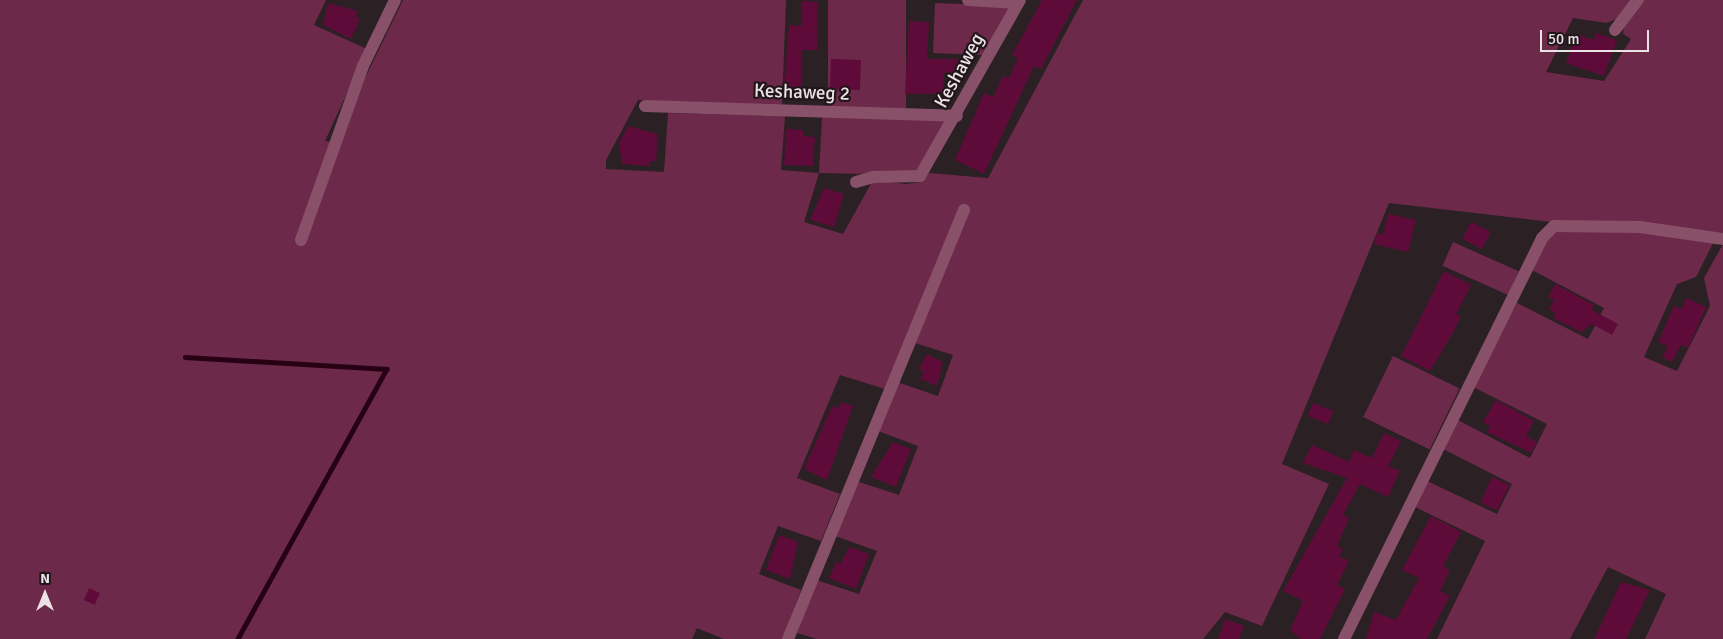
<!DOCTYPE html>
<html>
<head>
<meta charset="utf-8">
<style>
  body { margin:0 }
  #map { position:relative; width:1723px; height:639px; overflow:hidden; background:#2b2024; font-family:Signika,sans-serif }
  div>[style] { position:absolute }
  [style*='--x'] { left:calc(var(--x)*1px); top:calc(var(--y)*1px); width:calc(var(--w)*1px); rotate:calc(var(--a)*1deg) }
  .green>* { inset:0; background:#6c2949; transform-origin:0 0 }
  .stream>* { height:4.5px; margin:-2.25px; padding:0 2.25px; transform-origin:2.25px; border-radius:2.25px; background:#270014 }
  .building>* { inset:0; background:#5f0b39; transform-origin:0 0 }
  .minor>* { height:12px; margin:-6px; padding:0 6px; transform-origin:6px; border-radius:6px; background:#895069 }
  span { translate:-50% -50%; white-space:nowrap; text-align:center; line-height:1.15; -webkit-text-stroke:4.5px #22161b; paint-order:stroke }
  .street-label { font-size:19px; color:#ebe2e5 }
  .north { position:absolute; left:20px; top:569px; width:50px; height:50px; -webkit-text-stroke:4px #22161b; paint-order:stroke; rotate:0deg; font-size:14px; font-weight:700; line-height:20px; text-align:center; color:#ebe2e5 }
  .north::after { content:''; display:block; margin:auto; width:18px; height:22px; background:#ebe2e5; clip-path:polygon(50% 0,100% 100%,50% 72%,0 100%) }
  .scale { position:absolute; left:1540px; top:30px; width:109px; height:22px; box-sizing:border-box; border:2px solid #ebe2e5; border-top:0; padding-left:6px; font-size:15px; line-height:18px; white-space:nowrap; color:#ebe2e5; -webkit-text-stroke:4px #22161b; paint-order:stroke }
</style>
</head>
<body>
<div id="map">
  <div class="green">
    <div style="clip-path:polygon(0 0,326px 0,314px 25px,367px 49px,325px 141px,334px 142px,403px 0,786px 0,782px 106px,638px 100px,606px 160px,606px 169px,664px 172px,668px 113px,785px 116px,781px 170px,819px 173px,822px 117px,951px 120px,914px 175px,819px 173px,804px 222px,843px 234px,873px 180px,906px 184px,921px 182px,929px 173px,988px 178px,1083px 0,1635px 0,1620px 18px,1606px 23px,1573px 18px,1546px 72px,1604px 81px,1631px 39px,1623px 34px,1624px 25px,1644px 0,1723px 0,1723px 235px,1551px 222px,1389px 203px,1282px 464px,1329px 484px,1262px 626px,1225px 612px,1203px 639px,817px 639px,797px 633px,816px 580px,859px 594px,877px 551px,835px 536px,856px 481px,899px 495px,918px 446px,878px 431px,897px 382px,938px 396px,953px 355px,915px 343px,885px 389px,840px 375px,797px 478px,840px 494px,821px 541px,778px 526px,759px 574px,801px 590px,782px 639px,724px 639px,697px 628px,692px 639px,0 639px)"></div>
    <div style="left:828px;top:0;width:78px;height:108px"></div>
    <div style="clip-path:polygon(935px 3px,1011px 6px,984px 55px,933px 53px)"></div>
    <div style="clip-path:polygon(1560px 230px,1641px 231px,1713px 243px,1696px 277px,1677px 284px,1644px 357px,1677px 371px,1710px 306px,1704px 278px,1723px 244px,1723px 639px,1645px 639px,1666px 594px,1608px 567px,1570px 639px,1437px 639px,1485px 541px,1415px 507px,1427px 481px,1497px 514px,1512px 484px,1443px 449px,1458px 420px,1530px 458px,1547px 424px,1473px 387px,1517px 303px,1588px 339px,1604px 308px,1532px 270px,1548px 237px)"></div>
    <div style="left:1453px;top:242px;width:72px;height:26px;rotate:24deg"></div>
    <div style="left:1393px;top:356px;width:74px;height:68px;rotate:26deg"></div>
  </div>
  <div class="stream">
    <div style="--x:185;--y:357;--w:202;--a:3.4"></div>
    <div style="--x:387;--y:369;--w:308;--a:118.9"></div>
  </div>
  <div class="building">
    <div style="clip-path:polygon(1042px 0,1077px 0,1041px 69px,1034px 66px,984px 174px,955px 160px,984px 93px,993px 97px,1003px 76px,1009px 78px,1018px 58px,1012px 55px)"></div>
    <div style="clip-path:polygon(802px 1px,818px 2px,817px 50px,802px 50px,801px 95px,783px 94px,789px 25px,801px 26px)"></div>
    <div style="clip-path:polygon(328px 3px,358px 11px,355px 17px,360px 19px,351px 39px,323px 25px)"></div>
    <div style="clip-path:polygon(909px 21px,929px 22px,927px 59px,958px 59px,958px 74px,944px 73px,943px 94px,905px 94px)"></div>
    <div style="clip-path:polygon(1596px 33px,1617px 40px,1604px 76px,1566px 63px,1576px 34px,1594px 40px)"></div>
    <div style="left:831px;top:59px;width:30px;height:30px;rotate:2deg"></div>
    <div style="clip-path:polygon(628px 126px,658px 134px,656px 161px,650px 161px,650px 166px,622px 164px,619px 143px)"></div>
    <div style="clip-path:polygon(786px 129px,803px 130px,803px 136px,815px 137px,813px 166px,784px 165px)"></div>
    <div style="clip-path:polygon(824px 188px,844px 194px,834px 227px,810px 220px)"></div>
    <div style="clip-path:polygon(1388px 214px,1416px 220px,1408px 252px,1374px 244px,1377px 233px,1383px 235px)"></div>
    <div style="left:1471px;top:222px;width:22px;height:19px;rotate:27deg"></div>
    <div style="clip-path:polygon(1444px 271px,1471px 285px,1456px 314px,1461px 316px,1454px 331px,1430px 371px,1401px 356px)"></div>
    <div style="clip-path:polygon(1555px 284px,1594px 305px,1592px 310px,1618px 324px,1612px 335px,1592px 324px,1581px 332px,1553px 318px,1556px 313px,1549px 309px,1554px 300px,1548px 297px)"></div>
    <div style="clip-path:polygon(1686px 298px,1706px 307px,1688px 348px,1681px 345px,1672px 362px,1662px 357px,1668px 346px,1658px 342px,1674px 306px,1682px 309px)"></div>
    <div style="clip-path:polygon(927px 354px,943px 362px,937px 386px,920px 379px,924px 372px,919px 369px)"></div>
    <div style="clip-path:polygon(1496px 400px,1534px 421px,1526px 436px,1537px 442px,1531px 453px,1487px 432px,1490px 426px,1483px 422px)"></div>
    <div style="clip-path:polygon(841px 402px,853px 406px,827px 480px,804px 469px,832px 406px,839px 408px)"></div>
    <div style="left:1313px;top:403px;width:22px;height:14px;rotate:22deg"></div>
    <div style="clip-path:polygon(1384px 433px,1401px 441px,1388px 466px,1400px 471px,1388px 497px,1360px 484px,1343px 515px,1349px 518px,1337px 546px,1343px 549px,1339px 556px,1349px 561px,1337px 585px,1345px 589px,1320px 639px,1301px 639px,1290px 630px,1303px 601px,1283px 591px,1347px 478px,1303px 463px,1312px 445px,1349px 462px,1354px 450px,1372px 458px)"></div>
    <div style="clip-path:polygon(893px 442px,911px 449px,896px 487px,871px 477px)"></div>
    <div style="left:1492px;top:477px;width:19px;height:28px;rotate:25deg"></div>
    <div style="clip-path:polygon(1431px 516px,1461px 532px,1443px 566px,1450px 570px,1440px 591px,1450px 596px,1427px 639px,1366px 639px,1374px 612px,1396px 620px,1419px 578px,1402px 570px)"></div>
    <div style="clip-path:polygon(779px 535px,798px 542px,790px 579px,766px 570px)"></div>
    <div style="clip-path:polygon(850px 547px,869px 554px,856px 589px,829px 578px,836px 562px,840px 564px)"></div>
    <div style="clip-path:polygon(1621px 582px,1650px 590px,1626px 639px,1594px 639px)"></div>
    <div style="left:89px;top:588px;width:12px;height:13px;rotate:24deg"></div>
    <div style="clip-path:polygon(1225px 619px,1244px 626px,1239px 639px,1218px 639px)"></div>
  </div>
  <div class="minor">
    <div style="--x:968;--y:0;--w:50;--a:3.4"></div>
    <div style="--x:1615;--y:30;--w:38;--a:-53"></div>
    <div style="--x:645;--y:106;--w:312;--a:1.8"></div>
    <div style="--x:856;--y:182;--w:18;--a:-16"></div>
    <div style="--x:873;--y:177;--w:47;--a:-1.2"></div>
    <div style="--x:920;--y:176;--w:202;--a:-60.4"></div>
    <div style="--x:301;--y:240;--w:185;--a:-70.4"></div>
    <div style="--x:363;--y:66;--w:73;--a:-64.1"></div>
    <div style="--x:788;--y:639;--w:464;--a:-67.7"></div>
    <div style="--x:1344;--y:639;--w:447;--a:-63.7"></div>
    <div style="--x:1542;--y:238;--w:17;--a:-45"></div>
    <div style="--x:1554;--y:226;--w:86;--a:0.7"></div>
    <div style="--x:1640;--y:227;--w:84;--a:8.2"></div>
  </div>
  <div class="street-label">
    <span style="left:960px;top:71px;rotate:-61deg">Keshaweg</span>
    <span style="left:802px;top:93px;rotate:2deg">Keshaweg 2</span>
  </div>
  <div class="north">N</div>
  <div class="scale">50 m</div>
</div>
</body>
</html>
